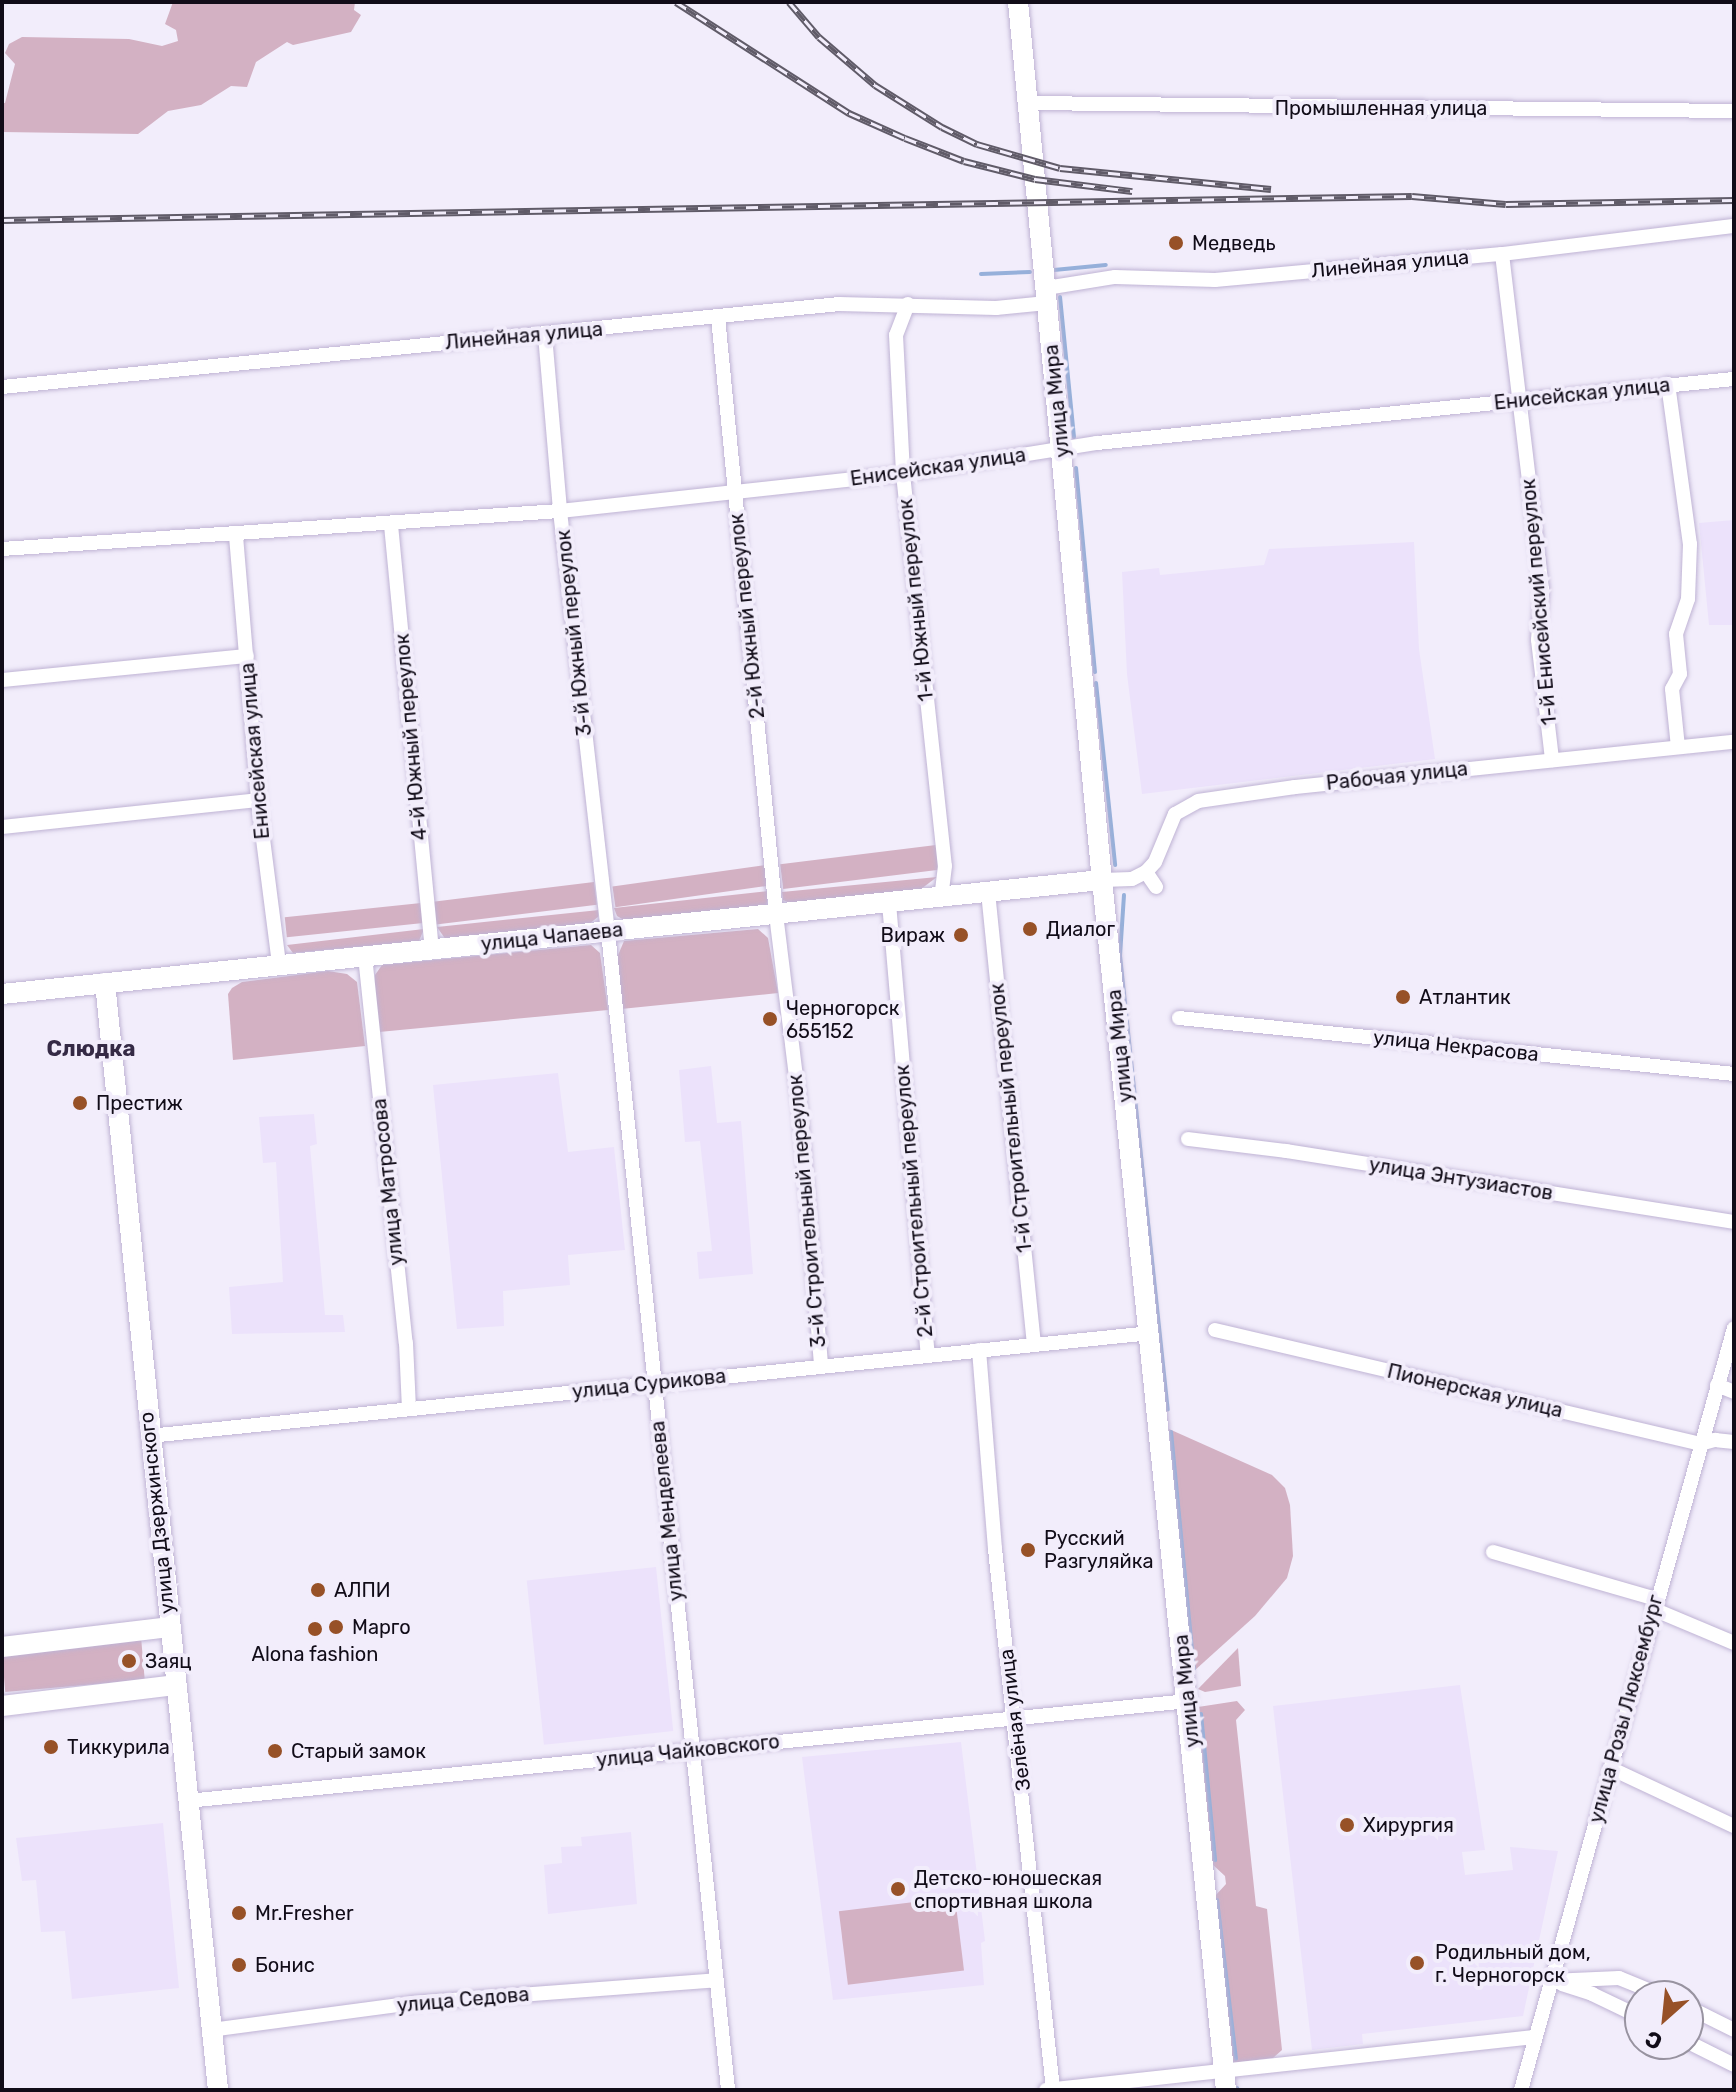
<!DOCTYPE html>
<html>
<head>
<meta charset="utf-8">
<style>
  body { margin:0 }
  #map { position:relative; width:1736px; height:2092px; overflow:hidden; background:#f2edfb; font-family:Rubik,sans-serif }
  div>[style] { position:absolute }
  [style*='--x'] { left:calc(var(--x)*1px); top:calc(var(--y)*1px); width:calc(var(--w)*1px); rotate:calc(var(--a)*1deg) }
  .built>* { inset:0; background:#ece2fb; transform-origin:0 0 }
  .green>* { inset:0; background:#d3b1c3; transform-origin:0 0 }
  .stream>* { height:4px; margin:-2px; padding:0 2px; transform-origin:2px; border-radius:2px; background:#96b0da }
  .roads { filter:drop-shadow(0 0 2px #bfb3d4) drop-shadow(0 0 2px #bfb3d4) }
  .minor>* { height:14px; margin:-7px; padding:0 7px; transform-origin:7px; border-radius:7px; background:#fff }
  .secondary>* { height:20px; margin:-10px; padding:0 10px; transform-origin:10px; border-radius:10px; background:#fff }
  .rail>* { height:7px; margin-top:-3.5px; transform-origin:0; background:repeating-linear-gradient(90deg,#f2edfb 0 12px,#605b68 0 24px); box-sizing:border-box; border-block:2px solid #605b68 }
  .dots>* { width:22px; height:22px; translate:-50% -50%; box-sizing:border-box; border:4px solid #f2edfb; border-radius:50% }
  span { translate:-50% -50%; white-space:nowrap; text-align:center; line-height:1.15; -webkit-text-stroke:8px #f2edfb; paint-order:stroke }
  .street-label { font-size:20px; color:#110c18 }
  .poi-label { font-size:20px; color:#110c18 }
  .left { translate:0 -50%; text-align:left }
  .right { translate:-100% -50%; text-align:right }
  .neighbourhood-label { font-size:22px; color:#352a45; font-weight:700 }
  .frame { position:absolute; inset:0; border:4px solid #110c18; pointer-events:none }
  .north { position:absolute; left:1624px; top:1980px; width:80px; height:80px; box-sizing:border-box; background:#f2edfb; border:2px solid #9893a0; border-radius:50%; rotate:207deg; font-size:22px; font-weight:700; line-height:32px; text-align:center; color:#110c18 }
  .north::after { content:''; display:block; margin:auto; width:28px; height:36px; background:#975127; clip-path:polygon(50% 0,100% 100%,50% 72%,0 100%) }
</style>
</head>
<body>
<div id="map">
  <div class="built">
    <div style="clip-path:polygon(1734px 520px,1734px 625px,1709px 625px,1699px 523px)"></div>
    <div style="clip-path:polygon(1414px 542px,1419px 649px,1435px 759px,1142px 794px,1127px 674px,1122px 572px,1159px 568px,1160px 575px,1264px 565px,1269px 549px)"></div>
    <div style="clip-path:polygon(711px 1066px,717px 1123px,741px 1121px,753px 1274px,699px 1279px,697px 1252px,712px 1251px,700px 1141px,685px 1142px,679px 1070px)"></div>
    <div style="clip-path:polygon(558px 1073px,568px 1152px,614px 1147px,625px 1250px,568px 1255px,570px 1285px,503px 1291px,504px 1326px,457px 1329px,433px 1085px)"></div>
    <div style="clip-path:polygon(314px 1114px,317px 1144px,310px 1146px,325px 1315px,343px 1315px,345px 1332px,232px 1334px,229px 1287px,283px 1282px,276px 1162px,263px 1163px,259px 1117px)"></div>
    <div style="left:656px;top:1567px;width:165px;height:130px;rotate:84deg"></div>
    <div style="clip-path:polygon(1460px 1685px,1485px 1850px,1462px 1852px,1465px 1875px,1513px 1870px,1510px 1847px,1558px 1851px,1523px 2016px,1362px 2034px,1363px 2044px,1312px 2050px,1273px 1706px)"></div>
    <div style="clip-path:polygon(961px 1742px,985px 1941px,981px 1943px,984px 1985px,833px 2000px,802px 1757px)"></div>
    <div style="clip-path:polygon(163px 1823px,179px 1988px,72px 1999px,65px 1931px,41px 1932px,36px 1880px,22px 1881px,16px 1838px)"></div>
    <div style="clip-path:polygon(631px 1832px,637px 1904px,548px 1914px,544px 1865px,562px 1863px,561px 1847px,582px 1846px,581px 1837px)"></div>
  </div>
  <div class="green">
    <div style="clip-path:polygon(173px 2px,355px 2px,354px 10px,361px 15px,351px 32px,293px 45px,287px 42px,256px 62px,247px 87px,231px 86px,201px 105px,168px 111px,138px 134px,2px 132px,2px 103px,5px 103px,15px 64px,5px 53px,9px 44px,22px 37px,129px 39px,162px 46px,178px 41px,176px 30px,165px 24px)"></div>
    <div style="left:936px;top:845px;width:25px;height:157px;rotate:83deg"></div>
    <div style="left:765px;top:865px;width:21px;height:154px;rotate:82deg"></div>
    <div style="clip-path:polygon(937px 877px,917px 892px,792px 904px,783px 900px,782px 892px)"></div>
    <div style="left:594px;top:882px;width:23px;height:162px;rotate:83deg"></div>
    <div style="clip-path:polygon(769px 891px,766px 907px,624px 920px,617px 916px,614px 908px)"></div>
    <div style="left:421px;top:903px;width:20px;height:137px;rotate:84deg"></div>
    <div style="clip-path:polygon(599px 910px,598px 917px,589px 924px,446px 940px,437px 927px)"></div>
    <div style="clip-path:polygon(424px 929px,419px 941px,293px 953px,287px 945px)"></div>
    <div style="clip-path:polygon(758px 929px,768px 938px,778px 993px,621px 1009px,616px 960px,624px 941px)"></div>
    <div style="clip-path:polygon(591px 945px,600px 953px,608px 1010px,379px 1032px,374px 986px,375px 975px,382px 965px)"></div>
    <div style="clip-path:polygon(328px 971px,347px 974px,357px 982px,365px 1046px,233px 1060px,228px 994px,232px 988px,242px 982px)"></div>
    <div style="clip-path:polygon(1169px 1429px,1272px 1475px,1285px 1488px,1290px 1505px,1293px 1556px,1287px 1578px,1255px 1616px,1194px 1671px)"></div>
    <div style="left:141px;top:1637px;width:43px;height:140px;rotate:85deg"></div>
    <div style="clip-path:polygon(1238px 1648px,1241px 1686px,1205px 1692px,1198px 1689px)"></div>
    <div style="clip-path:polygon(1237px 1701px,1245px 1710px,1236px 1720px,1256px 1906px,1267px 1909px,1282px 2050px,1273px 2058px,1232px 2063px,1215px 1896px,1226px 1884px,1225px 1876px,1212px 1864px,1198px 1707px)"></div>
    <div style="left:955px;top:1897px;width:74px;height:117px;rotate:83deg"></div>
  </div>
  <div class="stream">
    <div style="--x:1054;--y:270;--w:52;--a:-5.5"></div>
    <div style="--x:981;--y:274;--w:49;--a:-2.3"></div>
    <div style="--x:1060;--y:297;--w:141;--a:84.3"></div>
    <div style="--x:1076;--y:468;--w:205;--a:84.7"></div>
    <div style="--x:1096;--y:683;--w:183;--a:84"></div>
    <div style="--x:1124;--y:895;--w:61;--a:93.8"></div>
    <div style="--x:1120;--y:956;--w:456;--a:84"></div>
    <div style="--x:1171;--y:1432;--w:238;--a:84.5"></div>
    <div style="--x:1201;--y:1714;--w:147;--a:84.5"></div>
    <div style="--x:1217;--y:1900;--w:160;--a:83.2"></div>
    <div style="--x:1237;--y:2088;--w:2;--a:63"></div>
  </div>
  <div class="roads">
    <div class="minor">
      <div style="--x:1027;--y:103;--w:707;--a:0.65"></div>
      <div style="--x:1502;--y:254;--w:337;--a:83.2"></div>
      <div style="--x:1542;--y:589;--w:51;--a:94.5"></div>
      <div style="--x:1538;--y:640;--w:121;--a:83.3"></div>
      <div style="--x:1046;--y:288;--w:70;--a:-9.1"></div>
      <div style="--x:1115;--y:277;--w:100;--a:1.7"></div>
      <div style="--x:1215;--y:280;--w:288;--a:-5.2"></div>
      <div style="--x:1502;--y:254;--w:234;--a:-6.9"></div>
      <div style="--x:908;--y:304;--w:33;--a:111"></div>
      <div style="--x:896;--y:335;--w:139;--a:87.1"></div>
      <div style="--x:903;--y:474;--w:394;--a:83.9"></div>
      <div style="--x:945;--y:866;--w:31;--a:97"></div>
      <div style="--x:718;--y:317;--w:600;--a:84.45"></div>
      <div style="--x:776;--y:914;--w:196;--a:83"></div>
      <div style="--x:800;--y:1109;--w:257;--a:85.3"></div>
      <div style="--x:545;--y:335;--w:177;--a:85.1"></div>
      <div style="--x:560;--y:511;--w:424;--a:83.5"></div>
      <div style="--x:608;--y:932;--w:1164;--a:84.08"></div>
      <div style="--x:1668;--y:384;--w:162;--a:82.2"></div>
      <div style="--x:1690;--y:544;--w:55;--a:92.1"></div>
      <div style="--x:1688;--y:599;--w:37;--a:109"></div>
      <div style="--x:1676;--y:634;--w:40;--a:84.3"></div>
      <div style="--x:1680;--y:674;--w:17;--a:118"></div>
      <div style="--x:1672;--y:689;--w:58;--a:84.1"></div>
      <div style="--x:2;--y:387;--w:841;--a:-5.66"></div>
      <div style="--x:839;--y:304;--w:157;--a:1.5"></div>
      <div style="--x:996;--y:308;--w:51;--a:-5.6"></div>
      <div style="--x:391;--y:525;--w:426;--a:84.5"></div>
      <div style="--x:236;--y:536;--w:265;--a:85.2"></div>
      <div style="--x:258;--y:800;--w:166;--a:82.7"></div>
      <div style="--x:2;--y:549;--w:559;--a:-3.9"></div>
      <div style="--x:560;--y:511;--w:345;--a:-6.2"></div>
      <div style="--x:903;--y:474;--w:196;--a:-9.1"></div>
      <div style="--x:1097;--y:443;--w:640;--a:-5.74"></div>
      <div style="--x:2;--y:680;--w:246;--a:-5.6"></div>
      <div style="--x:2;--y:827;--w:257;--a:-6"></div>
      <div style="--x:1146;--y:872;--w:18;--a:56"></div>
      <div style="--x:1102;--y:880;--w:30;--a:-2"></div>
      <div style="--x:1132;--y:879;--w:16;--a:-27"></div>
      <div style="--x:1146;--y:872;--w:13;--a:-48"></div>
      <div style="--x:1155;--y:862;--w:52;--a:-67.4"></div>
      <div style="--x:1175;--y:814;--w:26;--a:-29"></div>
      <div style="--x:1198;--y:801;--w:98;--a:-8.2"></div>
      <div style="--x:1295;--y:787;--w:441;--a:-5.9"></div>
      <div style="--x:988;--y:892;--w:454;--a:84.2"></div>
      <div style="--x:889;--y:903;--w:454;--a:85.1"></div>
      <div style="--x:365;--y:956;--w:389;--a:84"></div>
      <div style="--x:406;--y:1343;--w:66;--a:87.4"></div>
      <div style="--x:1179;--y:1018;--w:558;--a:5.76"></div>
      <div style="--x:1188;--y:1139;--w:99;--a:7"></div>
      <div style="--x:1286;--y:1151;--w:454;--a:9"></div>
      <div style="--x:1215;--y:1330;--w:498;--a:13.2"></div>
      <div style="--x:1700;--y:1444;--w:16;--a:-15"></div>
      <div style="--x:1715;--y:1440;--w:19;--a:6"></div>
      <div style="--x:979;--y:1350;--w:200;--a:85.4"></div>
      <div style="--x:995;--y:1549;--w:543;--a:83.87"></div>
      <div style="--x:1717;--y:1385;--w:18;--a:22"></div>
      <div style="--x:149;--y:1436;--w:1006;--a:-5.87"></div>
      <div style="--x:1493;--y:1552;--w:170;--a:16.1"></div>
      <div style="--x:1653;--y:1609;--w:88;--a:22.8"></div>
      <div style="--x:1610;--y:1768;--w:137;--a:25.1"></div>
      <div style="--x:187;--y:1801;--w:1007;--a:-5.7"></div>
      <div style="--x:1550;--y:1981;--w:69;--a:-2.5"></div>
      <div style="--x:1619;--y:1978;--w:48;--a:22.2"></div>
      <div style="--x:1562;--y:1984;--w:32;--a:18"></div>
      <div style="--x:1592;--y:1994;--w:53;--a:25.6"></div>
      <div style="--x:1688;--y:2007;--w:51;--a:26.6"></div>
      <div style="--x:211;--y:2030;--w:204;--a:-7.6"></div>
      <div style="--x:413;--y:2003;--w:304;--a:-4.3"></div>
      <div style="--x:1688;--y:2042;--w:51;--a:26.6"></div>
      <div style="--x:1046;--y:2090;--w:491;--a:-6.2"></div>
      <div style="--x:1521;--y:2090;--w:791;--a:-74.38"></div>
    </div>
    <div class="secondary">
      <div style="--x:1018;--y:2;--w:882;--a:84.54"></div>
      <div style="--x:1102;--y:880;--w:1216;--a:84.15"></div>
      <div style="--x:105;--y:983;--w:1113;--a:84.17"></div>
      <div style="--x:2;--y:994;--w:1106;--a:-5.92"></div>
      <div style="--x:2;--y:1647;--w:168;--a:-6.8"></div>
      <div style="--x:2;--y:1706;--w:174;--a:-6.9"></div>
    </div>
  </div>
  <div class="rail">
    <div style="--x:676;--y:2;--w:206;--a:32.7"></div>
    <div style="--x:849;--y:113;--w:61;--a:24.1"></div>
    <div style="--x:905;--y:138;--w:63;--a:21.3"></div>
    <div style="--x:964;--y:161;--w:73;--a:14.2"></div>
    <div style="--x:1035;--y:179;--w:98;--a:7.1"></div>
    <div style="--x:789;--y:2;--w:46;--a:49.4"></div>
    <div style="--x:819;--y:37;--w:74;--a:40.6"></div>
    <div style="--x:875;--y:85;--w:79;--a:32.1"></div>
    <div style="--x:942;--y:127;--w:39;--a:26"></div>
    <div style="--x:977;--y:144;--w:86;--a:16.1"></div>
    <div style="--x:1060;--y:168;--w:212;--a:5.7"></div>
    <div style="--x:2;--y:220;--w:1410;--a:-0.98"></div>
    <div style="--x:1412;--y:196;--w:94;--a:4.9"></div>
    <div style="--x:1506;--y:204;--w:228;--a:-1"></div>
  </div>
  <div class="dots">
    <div style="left:1176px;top:243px;background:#975127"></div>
    <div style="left:1030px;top:929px;background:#975127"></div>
    <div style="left:961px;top:935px;background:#975127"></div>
    <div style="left:1403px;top:997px;background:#975127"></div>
    <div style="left:770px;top:1019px;background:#975127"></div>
    <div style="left:80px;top:1103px;background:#975127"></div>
    <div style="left:1028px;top:1550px;background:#975127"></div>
    <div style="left:318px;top:1590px;background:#975127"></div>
    <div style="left:336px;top:1627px;background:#975127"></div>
    <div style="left:315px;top:1629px;background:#975127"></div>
    <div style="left:129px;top:1661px;background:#975127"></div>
    <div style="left:51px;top:1747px;background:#975127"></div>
    <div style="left:275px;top:1751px;background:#975127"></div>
    <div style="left:1347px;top:1825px;background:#975127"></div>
    <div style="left:898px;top:1889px;background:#975127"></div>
    <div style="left:239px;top:1913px;background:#975127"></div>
    <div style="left:1417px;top:1963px;background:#975127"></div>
    <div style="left:239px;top:1965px;background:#975127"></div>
  </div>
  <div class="street-label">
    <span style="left:1381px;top:108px">Промышленная улица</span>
    <span style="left:1390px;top:264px;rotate:-5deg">Линейная улица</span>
    <span style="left:524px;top:336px;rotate:-5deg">Линейная улица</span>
    <span style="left:1582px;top:394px;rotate:-6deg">Енисейская улица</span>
    <span style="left:1057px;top:401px;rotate:-96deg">улица Мира</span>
    <span style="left:938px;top:467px;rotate:-8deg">Енисейская улица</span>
    <span style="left:916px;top:600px;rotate:-96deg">1-й Южный переулок</span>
    <span style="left:1539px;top:602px;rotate:-95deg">1-й Енисейский переулок</span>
    <span style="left:747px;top:616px;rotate:-96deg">2-й Южный переулок</span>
    <span style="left:574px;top:633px;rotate:-96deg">3-й Южный переулок</span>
    <span style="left:411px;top:737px;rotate:-95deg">4-й Южный переулок</span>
    <span style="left:255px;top:751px;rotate:-95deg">Енисейская улица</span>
    <span style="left:1397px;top:776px;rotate:-6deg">Рабочая улица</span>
    <span style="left:552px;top:937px;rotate:-6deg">улица Чапаева</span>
    <span style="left:1120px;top:1046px;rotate:-96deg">улица Мира</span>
    <span style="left:1456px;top:1046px;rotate:6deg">улица Некрасова</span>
    <span style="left:1011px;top:1118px;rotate:-96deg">1-й Строительный переулок</span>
    <span style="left:1461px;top:1179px;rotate:9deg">улица Энтузиастов</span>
    <span style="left:388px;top:1182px;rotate:-96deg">улица Матросова</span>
    <span style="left:914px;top:1201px;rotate:-95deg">2-й Строительный переулок</span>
    <span style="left:807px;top:1211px;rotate:-95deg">3-й Строительный переулок</span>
    <span style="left:649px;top:1384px;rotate:-6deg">улица Сурикова</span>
    <span style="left:1475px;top:1391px;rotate:13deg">Пионерская улица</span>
    <span style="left:667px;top:1511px;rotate:-96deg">улица Менделеева</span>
    <span style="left:157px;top:1513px;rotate:-96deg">улица Дзержинского</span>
    <span style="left:1187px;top:1691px;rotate:-96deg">улица Мира</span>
    <span style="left:1626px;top:1709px;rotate:-75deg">улица Розы Люксембург</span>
    <span style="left:1015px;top:1720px;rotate:-97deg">Зелёная улица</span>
    <span style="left:688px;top:1751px;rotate:-6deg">улица Чайковского</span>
    <span style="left:463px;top:2000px;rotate:-5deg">улица Седова</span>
  </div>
  <div class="poi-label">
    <span class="left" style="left:1192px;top:243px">Медведь</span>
    <span class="left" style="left:1046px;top:929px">Диалог</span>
    <span class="right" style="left:945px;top:935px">Вираж</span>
    <span class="left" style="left:1419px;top:997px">Атлантик</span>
    <span class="left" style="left:786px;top:1020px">Черногорск<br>655152</span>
    <span class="left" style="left:96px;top:1103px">Престиж</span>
    <span class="left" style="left:1044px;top:1550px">Русский<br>Разгуляйка</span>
    <span class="left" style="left:334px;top:1590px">АЛПИ</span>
    <span class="left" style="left:352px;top:1627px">Марго</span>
    <span style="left:315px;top:1654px">Alona fashion</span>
    <span class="left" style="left:145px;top:1661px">Заяц</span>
    <span class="left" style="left:67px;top:1747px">Тиккурила</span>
    <span class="left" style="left:291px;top:1751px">Старый замок</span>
    <span class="left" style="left:1363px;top:1825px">Хирургия</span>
    <span class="left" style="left:914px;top:1890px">Детско-юношеская<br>спортивная школа</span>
    <span class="left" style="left:255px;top:1913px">Mr.Fresher</span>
    <span class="left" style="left:1435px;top:1964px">Родильный дом,<br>г. Черногорск</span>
    <span class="left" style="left:255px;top:1965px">Бонис</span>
  </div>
  <div class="neighbourhood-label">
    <span style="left:91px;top:1049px">Слюдка</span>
  </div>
  <div class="frame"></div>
  <div class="north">С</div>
</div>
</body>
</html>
